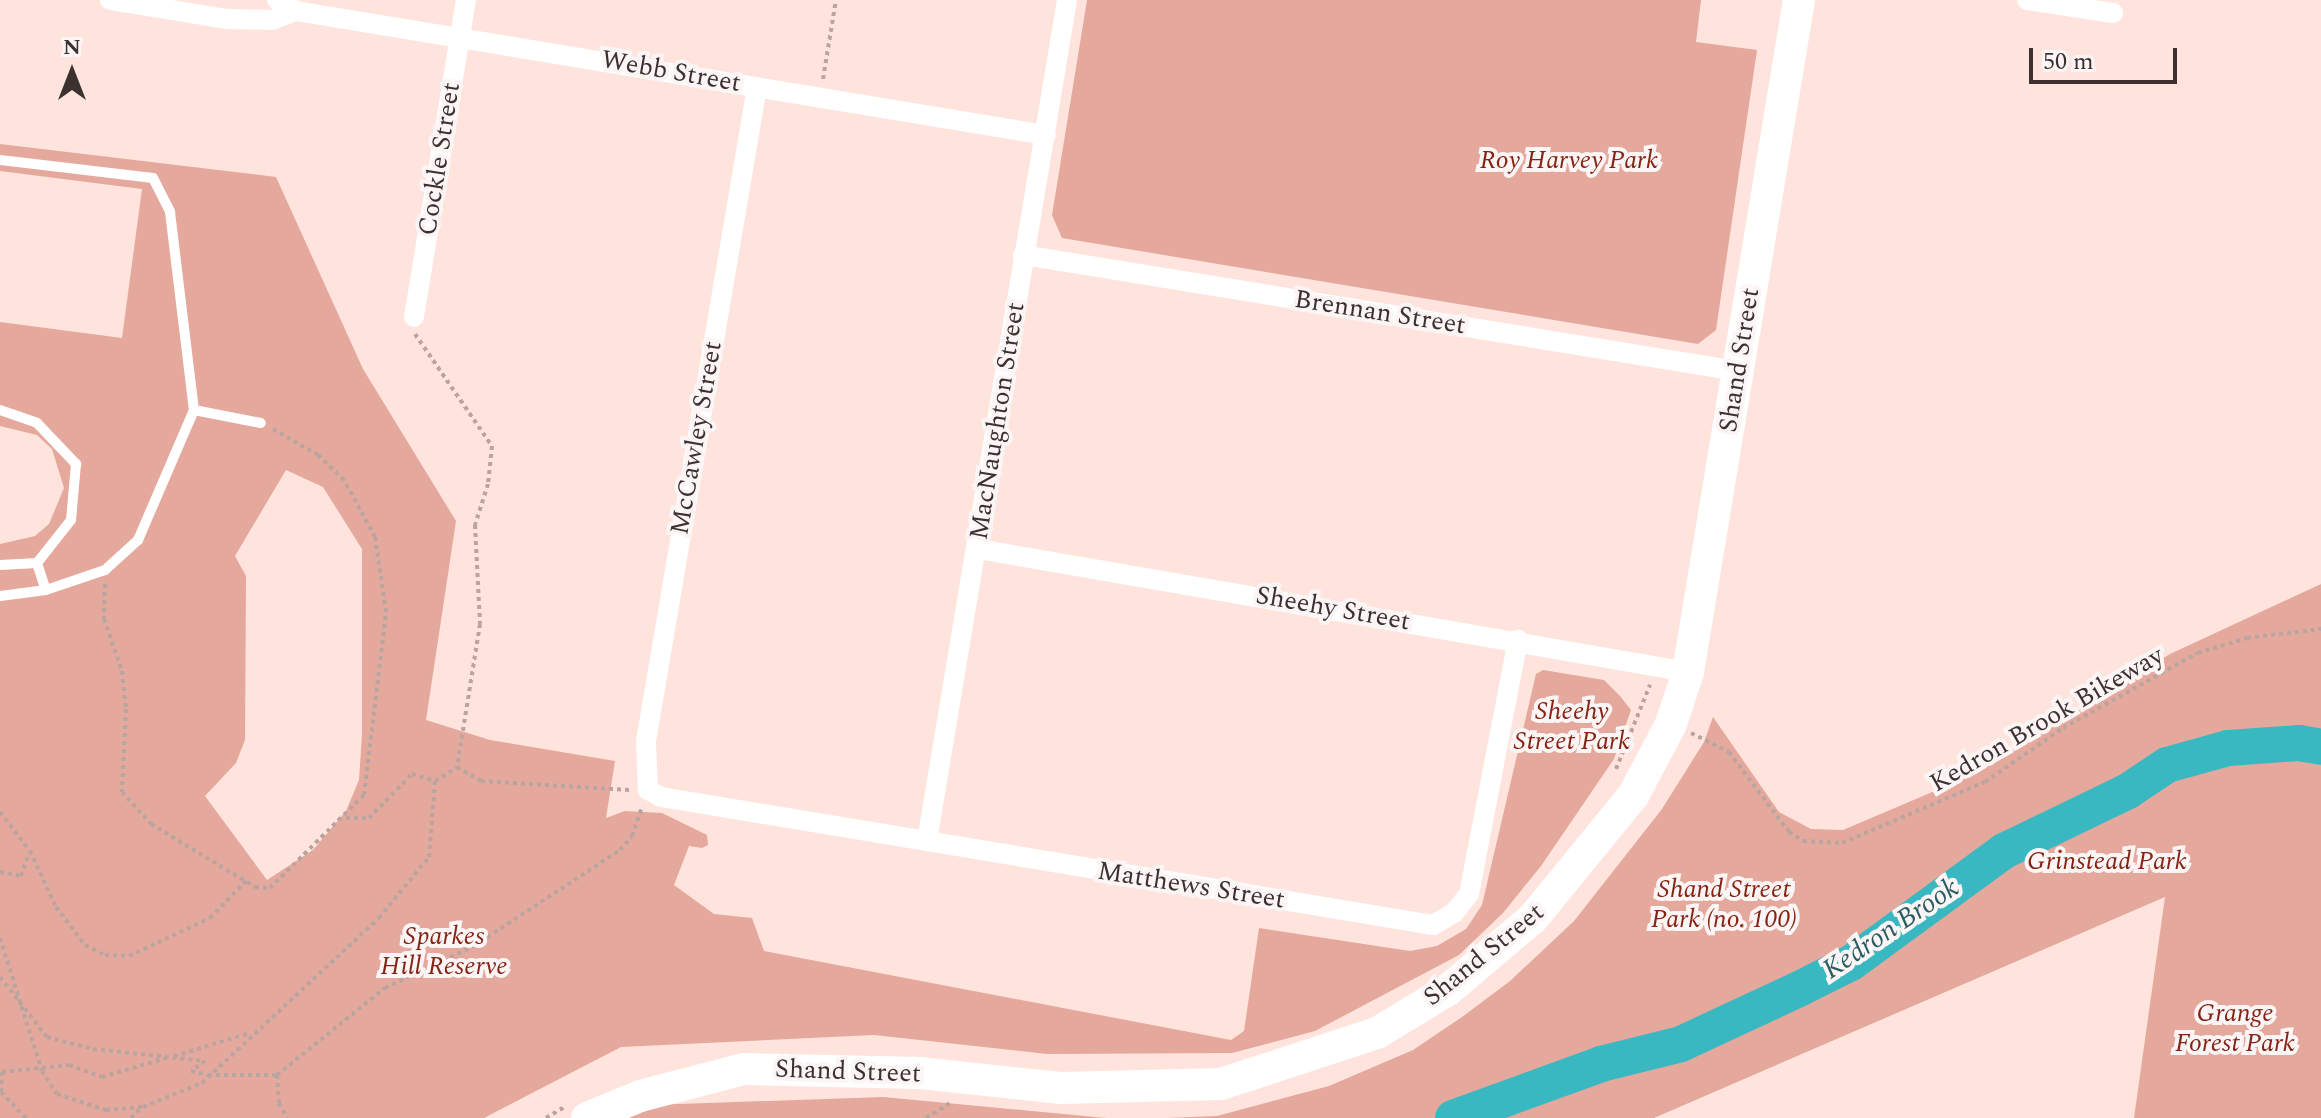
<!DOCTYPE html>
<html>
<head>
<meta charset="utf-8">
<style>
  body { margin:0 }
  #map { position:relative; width:2321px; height:1118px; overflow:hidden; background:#ffe3dd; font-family:Spectral,serif }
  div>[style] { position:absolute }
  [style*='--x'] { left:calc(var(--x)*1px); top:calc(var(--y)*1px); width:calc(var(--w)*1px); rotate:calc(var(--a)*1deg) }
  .green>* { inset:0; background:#e5a89c }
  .river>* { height:36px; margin:-18px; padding:0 18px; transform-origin:18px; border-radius:18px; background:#3ab8c1 }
  .path>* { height:4px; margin-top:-2px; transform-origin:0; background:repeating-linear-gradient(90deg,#baa49f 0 4px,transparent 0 8px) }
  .service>* { height:10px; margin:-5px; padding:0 5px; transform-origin:5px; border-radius:5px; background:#fff }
  .minor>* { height:20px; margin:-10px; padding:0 10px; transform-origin:10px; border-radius:10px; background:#fff }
  .primary>* { height:32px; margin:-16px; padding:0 16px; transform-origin:16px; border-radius:16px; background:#fff }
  span { translate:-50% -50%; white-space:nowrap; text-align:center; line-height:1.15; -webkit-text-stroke:8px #fbf6f5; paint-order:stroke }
  .street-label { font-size:26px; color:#3c312f }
  .park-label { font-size:26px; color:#872314; font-style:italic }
  .water-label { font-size:28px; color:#2a5d61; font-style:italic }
  .north { position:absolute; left:32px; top:32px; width:80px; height:80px; -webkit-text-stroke:6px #fbf6f5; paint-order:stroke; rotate:0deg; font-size:22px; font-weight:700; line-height:32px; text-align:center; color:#3c312f }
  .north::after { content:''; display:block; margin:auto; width:28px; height:36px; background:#3c312f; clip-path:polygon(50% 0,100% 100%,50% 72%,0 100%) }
  .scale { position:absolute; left:2029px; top:48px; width:148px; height:36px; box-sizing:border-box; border:4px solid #3c312f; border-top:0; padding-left:10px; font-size:24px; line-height:28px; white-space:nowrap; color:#3c312f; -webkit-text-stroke:6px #fbf6f5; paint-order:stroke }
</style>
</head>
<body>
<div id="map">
  <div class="green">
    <div style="clip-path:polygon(1087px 0,1701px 0,1696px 42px,1757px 50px,1716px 330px,1698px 344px,1062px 238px,1052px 215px)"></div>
    <div style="clip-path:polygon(evenodd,0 144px,276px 177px,363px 369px,456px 521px,426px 720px,490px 740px,615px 761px,606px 818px,625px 811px,662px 813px,707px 835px,708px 845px,702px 848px,689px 846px,674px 885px,714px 914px,752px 918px,764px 951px,1231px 1040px,1244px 1031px,1259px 928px,1410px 951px,1437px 946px,1466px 929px,1482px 905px,1536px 674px,1543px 670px,1604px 680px,1620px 696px,1631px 710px,1614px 759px,1541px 866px,1503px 913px,1459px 955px,1315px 1031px,1232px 1053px,1047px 1054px,874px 1035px,621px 1047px,484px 1118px,0 1118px,0 544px,35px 536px,49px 524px,64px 488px,52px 449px,37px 435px,0 426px,0 322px,122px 338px,142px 189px,0 171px,0 144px,286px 470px,323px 487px,362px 549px,362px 735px,359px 780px,346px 811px,313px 850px,267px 880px,205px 796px,236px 763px,245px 740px,246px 576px,235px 556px,286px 470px)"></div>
    <div style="clip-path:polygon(2321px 584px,2321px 1118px,2134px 1118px,2165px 897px,1654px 1118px,1167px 1118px,1217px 1116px,1329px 1086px,1413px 1050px,1462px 1017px,1510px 981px,1574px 921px,1662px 809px,1704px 742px,1713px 717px,1779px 812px,1811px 829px,1843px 830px,1977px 773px,2170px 654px)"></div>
    <div style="clip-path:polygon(883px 1097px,1106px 1118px,627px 1118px,649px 1105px)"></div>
  </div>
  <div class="river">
    <div style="--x:1453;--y:1118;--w:158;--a:-20"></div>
    <div style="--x:1601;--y:1064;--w:82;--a:-14"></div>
    <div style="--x:1681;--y:1044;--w:132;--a:-25"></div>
    <div style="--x:1801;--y:988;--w:56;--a:-26.6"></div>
    <div style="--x:1851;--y:963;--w:190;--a:-36.2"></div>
    <div style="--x:2004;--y:851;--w:138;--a:-25.8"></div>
    <div style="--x:2128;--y:791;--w:47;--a:-33.7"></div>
    <div style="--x:2167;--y:765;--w:63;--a:-15.6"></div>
    <div style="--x:2228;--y:748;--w:71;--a:-4"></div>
    <div style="--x:2299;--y:743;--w:22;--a:10"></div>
  </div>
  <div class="path">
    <div style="--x:823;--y:79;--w:80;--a:-80.7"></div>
    <div style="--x:415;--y:334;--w:136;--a:55.5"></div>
    <div style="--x:492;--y:446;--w:38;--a:96"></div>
    <div style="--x:488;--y:484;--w:43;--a:107.6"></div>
    <div style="--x:475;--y:525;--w:99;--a:87.1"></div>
    <div style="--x:480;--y:624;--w:145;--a:99.1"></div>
    <div style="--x:105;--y:584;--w:35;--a:92"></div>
    <div style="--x:104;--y:619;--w:55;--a:70.9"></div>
    <div style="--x:122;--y:671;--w:38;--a:84"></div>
    <div style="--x:126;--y:709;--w:83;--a:92.8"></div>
    <div style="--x:122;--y:792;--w:43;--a:47.8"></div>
    <div style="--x:151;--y:824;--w:122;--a:31.2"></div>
    <div style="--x:255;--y:887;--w:15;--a:4"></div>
    <div style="--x:270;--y:888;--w:132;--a:-44.7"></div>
    <div style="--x:364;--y:795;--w:184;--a:-83.1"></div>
    <div style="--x:386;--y:612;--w:76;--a:-98.3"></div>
    <div style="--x:375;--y:537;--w:65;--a:-118.5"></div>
    <div style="--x:344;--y:480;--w:36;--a:-136"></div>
    <div style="--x:318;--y:455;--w:54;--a:-150.1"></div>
    <div style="--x:1691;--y:733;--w:42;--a:26.6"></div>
    <div style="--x:1729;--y:752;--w:100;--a:53.1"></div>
    <div style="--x:1789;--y:832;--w:17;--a:33"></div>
    <div style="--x:1803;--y:841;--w:39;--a:3"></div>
    <div style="--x:1842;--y:843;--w:155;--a:-23.1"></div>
    <div style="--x:1985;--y:782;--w:95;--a:-34.7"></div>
    <div style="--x:2063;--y:728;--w:154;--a:-29.1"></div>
    <div style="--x:2198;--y:653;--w:51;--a:-17"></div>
    <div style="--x:2247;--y:638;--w:75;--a:-6.9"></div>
    <div style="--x:1616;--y:769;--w:91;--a:-68"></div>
    <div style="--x:0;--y:812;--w:49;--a:52.4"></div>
    <div style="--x:30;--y:851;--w:62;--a:65.1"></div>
    <div style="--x:56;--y:907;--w:48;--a:52.7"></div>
    <div style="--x:85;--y:945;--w:22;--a:27"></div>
    <div style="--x:105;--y:955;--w:24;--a:2"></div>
    <div style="--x:129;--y:956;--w:89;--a:-25.1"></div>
    <div style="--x:210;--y:918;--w:52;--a:-45.8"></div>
    <div style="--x:346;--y:818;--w:23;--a:0"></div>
    <div style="--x:369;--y:818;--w:62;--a:-45.7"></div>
    <div style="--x:412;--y:774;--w:24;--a:17"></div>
    <div style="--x:0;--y:872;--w:21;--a:11"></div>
    <div style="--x:21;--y:876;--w:24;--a:-71"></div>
    <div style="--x:0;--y:938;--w:139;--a:72.5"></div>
    <div style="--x:42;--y:1071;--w:27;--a:57"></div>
    <div style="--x:57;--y:1094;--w:52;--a:18.1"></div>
    <div style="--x:106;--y:1110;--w:37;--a:-5"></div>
    <div style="--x:143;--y:1107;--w:64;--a:-22.1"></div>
    <div style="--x:202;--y:1083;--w:242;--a:-43"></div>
    <div style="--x:379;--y:918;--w:79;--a:-50.7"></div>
    <div style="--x:429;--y:857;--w:76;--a:-85.5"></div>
    <div style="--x:435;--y:781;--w:26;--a:-32"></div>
    <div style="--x:457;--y:767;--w:28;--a:30"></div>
    <div style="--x:481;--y:781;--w:149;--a:3.5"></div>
    <div style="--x:0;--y:977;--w:76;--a:51.9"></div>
    <div style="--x:47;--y:1037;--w:48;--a:14.6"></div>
    <div style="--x:93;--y:1049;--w:113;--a:6.1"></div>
    <div style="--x:205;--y:1061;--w:17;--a:144"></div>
    <div style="--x:191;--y:1071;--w:17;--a:13"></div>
    <div style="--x:208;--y:1075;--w:69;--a:0"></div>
    <div style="--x:277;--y:1075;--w:139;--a:-38.9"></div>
    <div style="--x:385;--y:988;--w:98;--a:-25.3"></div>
    <div style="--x:474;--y:946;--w:175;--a:-33.3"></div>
    <div style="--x:620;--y:850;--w:18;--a:-49"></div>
    <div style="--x:632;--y:836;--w:31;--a:-71"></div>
    <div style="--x:174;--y:1056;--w:79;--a:-16.8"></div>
    <div style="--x:277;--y:1075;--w:28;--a:86"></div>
    <div style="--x:279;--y:1103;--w:17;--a:62"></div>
    <div style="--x:26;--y:1118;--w:36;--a:-134"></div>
    <div style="--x:1;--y:1092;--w:20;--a:-87"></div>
    <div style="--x:2;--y:1072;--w:67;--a:-6"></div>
    <div style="--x:69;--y:1065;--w:35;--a:20"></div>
    <div style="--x:102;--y:1077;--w:67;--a:-16.5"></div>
    <div style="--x:131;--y:1118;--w:14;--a:-45"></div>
    <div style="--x:546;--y:1118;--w:21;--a:-31"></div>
    <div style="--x:926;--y:1118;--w:28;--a:-32"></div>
  </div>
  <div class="service">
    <div style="--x:0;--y:160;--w:154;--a:6.7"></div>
    <div style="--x:153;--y:178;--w:38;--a:63"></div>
    <div style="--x:170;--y:212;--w:199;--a:83.1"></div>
    <div style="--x:194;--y:410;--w:142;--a:113.3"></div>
    <div style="--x:138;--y:540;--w:45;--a:137.7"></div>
    <div style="--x:105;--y:570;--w:62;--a:161.3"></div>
    <div style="--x:46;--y:590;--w:46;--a:172.6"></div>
    <div style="--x:0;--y:410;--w:39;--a:19"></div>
    <div style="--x:37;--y:423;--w:57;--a:46.4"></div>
    <div style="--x:76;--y:464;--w:56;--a:95.1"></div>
    <div style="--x:71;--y:520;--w:55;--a:128.3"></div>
    <div style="--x:37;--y:563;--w:37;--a:177"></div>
    <div style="--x:194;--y:410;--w:68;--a:11"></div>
    <div style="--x:37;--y:563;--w:28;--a:72"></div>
  </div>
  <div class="minor">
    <div style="--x:110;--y:0;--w:119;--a:9.2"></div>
    <div style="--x:227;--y:19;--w:45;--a:1.3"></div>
    <div style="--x:272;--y:20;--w:26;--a:-21"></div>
    <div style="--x:277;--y:0;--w:22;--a:30"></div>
    <div style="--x:296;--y:11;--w:760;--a:9.39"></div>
    <div style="--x:2027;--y:0;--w:87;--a:8.6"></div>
    <div style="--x:757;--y:87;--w:663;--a:99.63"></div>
    <div style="--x:646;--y:741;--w:49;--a:87.7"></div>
    <div style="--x:648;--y:790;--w:15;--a:28"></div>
    <div style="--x:661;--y:797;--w:783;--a:9.41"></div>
    <div style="--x:1433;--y:925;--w:24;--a:-30"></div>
    <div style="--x:1454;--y:913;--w:24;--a:-52"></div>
    <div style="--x:1469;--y:894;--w:259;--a:-79.1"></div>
    <div style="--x:1023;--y:255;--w:723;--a:9.23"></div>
    <div style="--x:414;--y:317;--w:321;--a:-80.7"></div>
    <div style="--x:978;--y:549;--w:721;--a:9.83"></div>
    <div style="--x:927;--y:841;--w:853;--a:-80.55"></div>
  </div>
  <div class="primary">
    <div style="--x:587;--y:1118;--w:57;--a:-22.5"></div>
    <div style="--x:640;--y:1096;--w:107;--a:-14.6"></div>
    <div style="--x:744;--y:1069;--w:176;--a:1.3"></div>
    <div style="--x:920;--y:1073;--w:141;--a:6.1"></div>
    <div style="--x:1060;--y:1088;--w:161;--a:-1.4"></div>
    <div style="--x:1221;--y:1084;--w:164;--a:-18.1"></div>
    <div style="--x:1377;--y:1033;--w:83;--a:-31.2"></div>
    <div style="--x:1448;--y:990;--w:111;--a:-40.3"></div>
    <div style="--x:1533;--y:918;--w:158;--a:-50.7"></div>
    <div style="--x:1633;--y:796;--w:81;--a:-62.2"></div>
    <div style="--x:1671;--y:724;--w:55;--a:-71.9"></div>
    <div style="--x:1688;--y:672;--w:681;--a:-80.62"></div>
  </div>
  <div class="street-label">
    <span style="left:671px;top:72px;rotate:10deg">Webb Street</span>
    <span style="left:440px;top:159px;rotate:-81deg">Cockle Street</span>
    <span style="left:1380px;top:313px;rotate:9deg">Brennan Street</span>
    <span style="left:1740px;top:360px;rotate:-81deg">Shand Street</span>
    <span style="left:998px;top:421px;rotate:-81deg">MacNaughton Street</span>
    <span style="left:697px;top:438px;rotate:-80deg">McCawley Street</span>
    <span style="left:1333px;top:609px;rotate:10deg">Sheehy Street</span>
    <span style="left:2047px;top:720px;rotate:-30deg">Kedron Brook Bikeway</span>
    <span style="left:1191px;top:886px;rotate:9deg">Matthews Street</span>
    <span style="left:1484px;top:955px;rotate:-39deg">Shand Street</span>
    <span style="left:848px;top:1072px;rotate:2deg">Shand Street</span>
  </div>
  <div class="park-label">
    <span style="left:1569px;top:161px">Roy Harvey Park</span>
    <span style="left:1572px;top:727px">Sheehy<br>Street Park</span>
    <span style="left:2107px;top:862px">Grinstead Park</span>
    <span style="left:1724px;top:905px">Shand Street<br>Park (no. 100)</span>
    <span style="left:444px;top:952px">Sparkes<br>Hill Reserve</span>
    <span style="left:2235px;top:1029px">Grange<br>Forest Park</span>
  </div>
  <div class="water-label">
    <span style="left:1891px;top:929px;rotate:-34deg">Kedron Brook</span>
  </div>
  <div class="north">N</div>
  <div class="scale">50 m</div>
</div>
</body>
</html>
